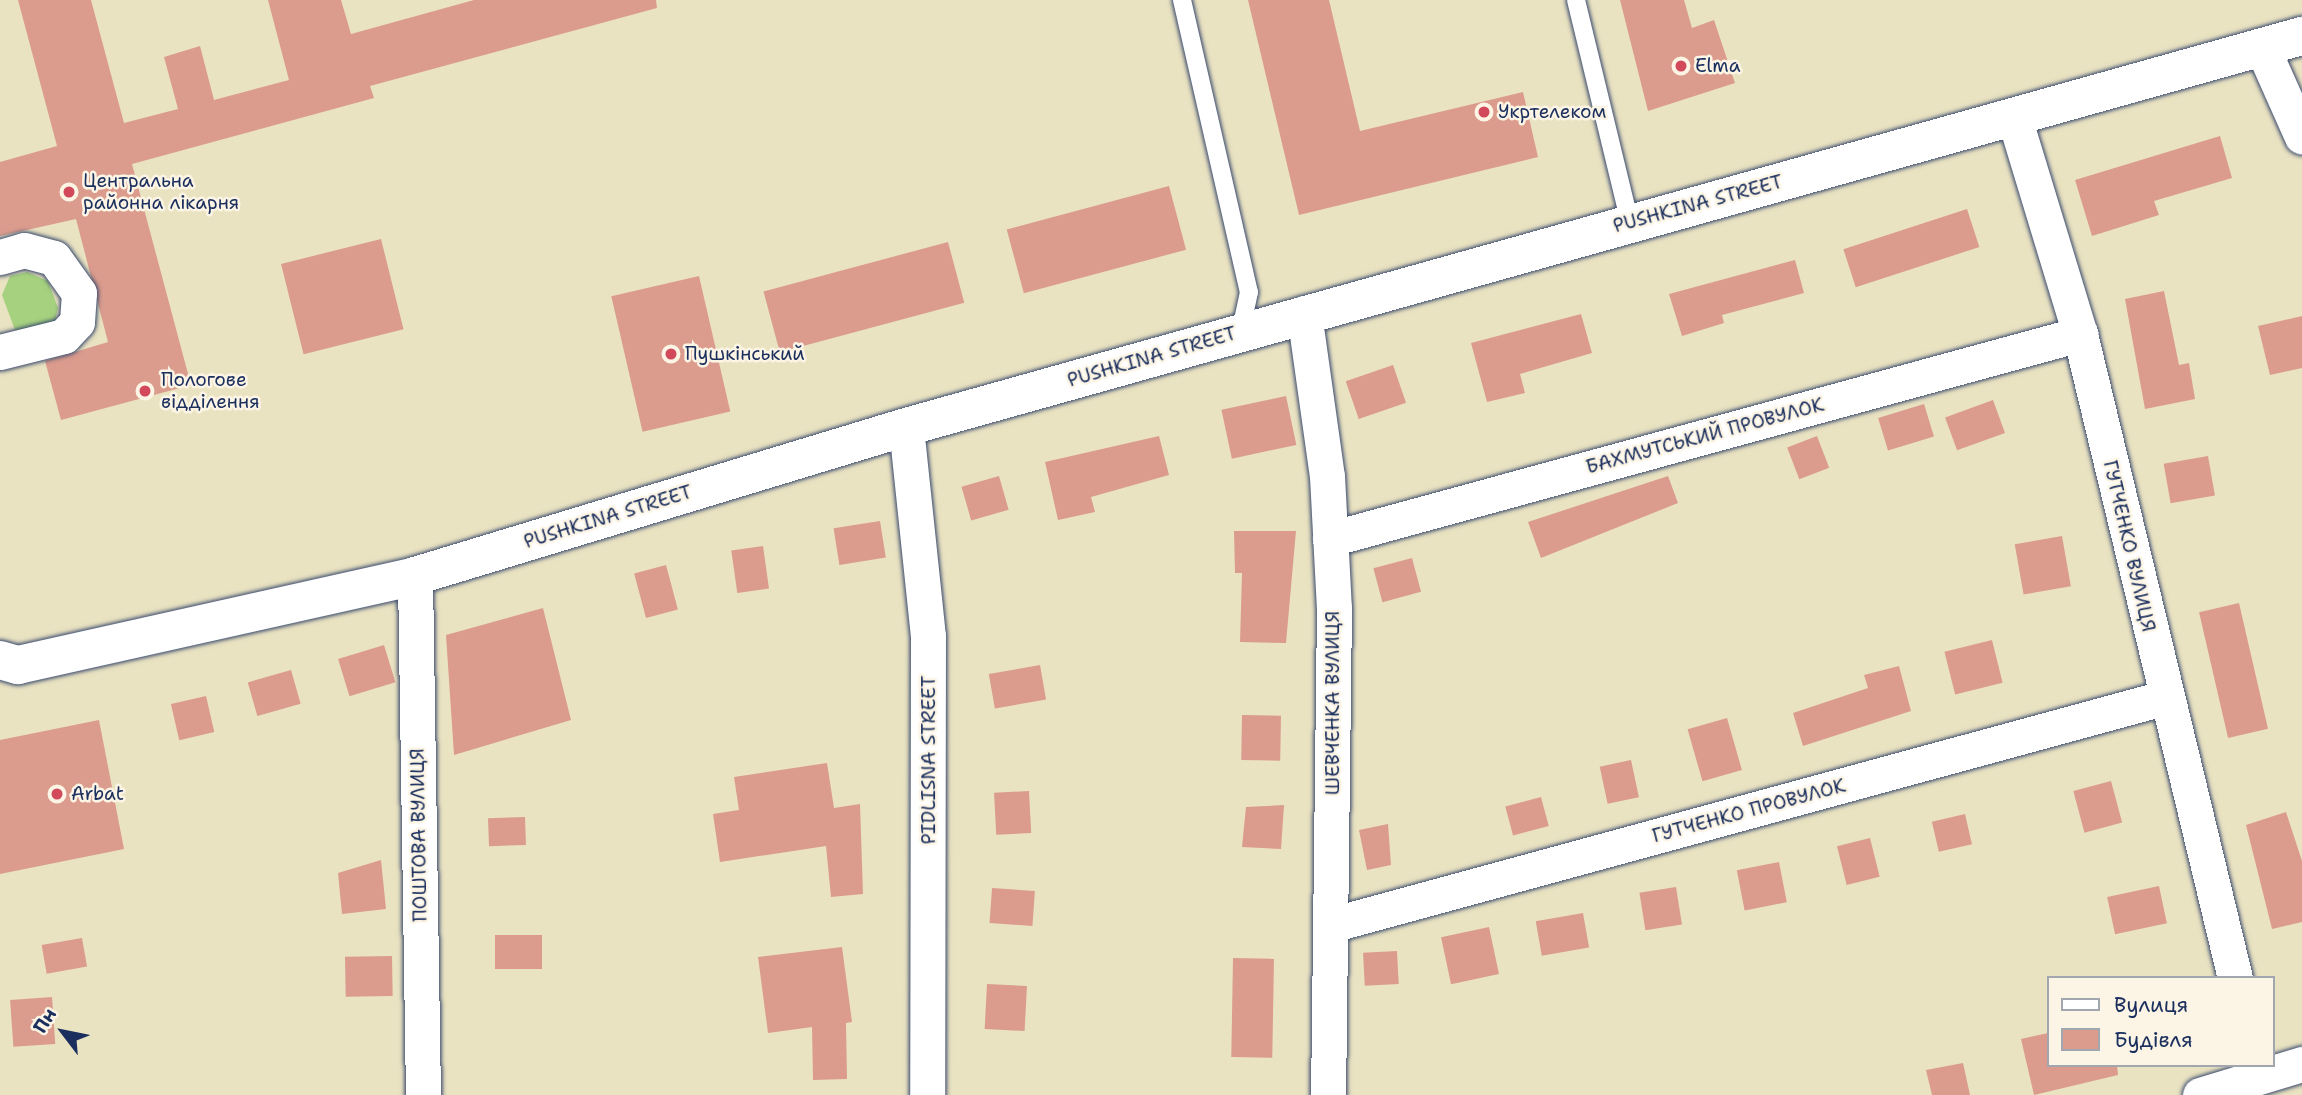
<!DOCTYPE html>
<html>
<head>
<meta charset="utf-8">
<style>
  body { margin:0 }
  #map { position:relative; width:2302px; height:1095px; overflow:hidden; background:#eae3c2; font-family:"Shantell Sans",sans-serif }
  div>[style] { position:absolute }
  [style*='--x'] { left:calc(var(--x)*1px); top:calc(var(--y)*1px); width:calc(var(--w)*1px); rotate:calc(var(--a)*1deg) }
  .green>* { inset:0; background:#a6d27f }
  .building>* { inset:0; background:#db9c8e; transform-origin:0 0 }
  .roads { filter:drop-shadow(0 0 2px #3a4a6d) drop-shadow(0 0 2px #3a4a6d) }
  .lane>* { height:18px; margin:-9px; padding:0 9px; transform-origin:9px; border-radius:9px; background:#fff }
  .street>* { height:35px; margin:-17.5px; padding:0 17.5px; transform-origin:17.5px; border-radius:17.5px; background:#fff }
  .secondary>* { height:38px; margin:-19px; padding:0 19px; transform-origin:19px; border-radius:19px; background:#fff }
  .dots>* { width:19px; height:19px; translate:-50% -50%; box-sizing:border-box; border:4px solid #fcf5e5; border-radius:50% }
  span { translate:-50% -50%; white-space:nowrap; text-align:center; line-height:1.15; -webkit-text-stroke:5px #fcf5e5; paint-order:stroke }
  .poi-label { font-size:19px; color:#1b2f5e }
  .left { translate:0 -50%; text-align:left }
  .street-label { font-size:19px; color:#1b2f5e }
  .legend { position:absolute; left:2047px; top:976px; width:228px; height:91px; box-sizing:border-box; background:#fcf5e5; border:2px solid #a2a6af; margin:0; padding:9px 12px; list-style:none; font-size:21px; color:#1b2f5e }
  .legend li { display:flex; align-items:center; gap:14px; height:35px }
  .legend b { width:35px; border:2px solid #a2a6af }
  .north { position:absolute; left:28px; top:997px; width:70px; height:70px; -webkit-text-stroke:5px #fcf5e5; paint-order:stroke; rotate:302deg; font-size:19px; font-weight:700; line-height:28px; text-align:center; color:#1b2f5e }
  .north::after { content:''; display:block; margin:auto; width:24px; height:32px; background:#1b2f5e; clip-path:polygon(50% 0,100% 100%,50% 72%,0 100%) }
</style>
</head>
<body>
<div id="map">
  <div class="green">
    <div style="clip-path:polygon(27px 272px,48px 281px,58px 308px,55px 321px,16px 333px,2px 295px,10px 276px)"></div>
  </div>
  <div class="building">
    <div style="clip-path:polygon(18px 0,91px 0,124px 123px,178px 109px,164px 57px,200px 46px,214px 100px,289px 80px,268px 0,341px 0,351px 34px,474px 0,656px 0,657px 8px,370px 86px,374px 98px,132px 164px,191px 385px,61px 420px,45px 361px,108px 342px,76px 219px,0 236px,0 162px,57px 146px)"></div>
    <div style="clip-path:polygon(1248px 0,1329px 0,1360px 131px,1523px 92px,1538px 157px,1299px 215px)"></div>
    <div style="clip-path:polygon(1620px 0,1684px 0,1692px 28px,1714px 20px,1735px 83px,1648px 111px)"></div>
    <div style="clip-path:polygon(2220px 136px,2232px 178px,2154px 201px,2159px 215px,2092px 236px,2075px 180px)"></div>
    <div style="left:1169px;top:186px;width:66px;height:168px;rotate:75deg"></div>
    <div style="left:1967px;top:209px;width:40px;height:130px;rotate:72deg"></div>
    <div style="left:381px;top:239px;width:93px;height:103px;rotate:76deg"></div>
    <div style="left:948px;top:242px;width:63px;height:191px;rotate:75deg"></div>
    <div style="clip-path:polygon(1795px 260px,1804px 293px,1722px 315px,1724px 323px,1682px 336px,1669px 294px)"></div>
    <div style="left:699px;top:276px;width:139px;height:90px;rotate:77deg"></div>
    <div style="clip-path:polygon(2164px 291px,2179px 365px,2189px 363px,2195px 399px,2145px 409px,2125px 299px)"></div>
    <div style="clip-path:polygon(1581px 314px,1592px 353px,1520px 374px,1525px 393px,1487px 402px,1471px 343px)"></div>
    <div style="clip-path:polygon(2302px 316px,2302px 368px,2270px 375px,2258px 326px)"></div>
    <div style="left:1393px;top:365px;width:40px;height:50px;rotate:71deg"></div>
    <div style="left:1286px;top:396px;width:50px;height:66px;rotate:78deg"></div>
    <div style="left:1993px;top:400px;width:35px;height:51px;rotate:70deg"></div>
    <div style="left:1924px;top:404px;width:34px;height:48px;rotate:73deg"></div>
    <div style="clip-path:polygon(1159px 436px,1169px 475px,1091px 497px,1095px 512px,1058px 520px,1045px 462px)"></div>
    <div style="left:1817px;top:436px;width:34px;height:32px;rotate:69deg"></div>
    <div style="left:2208px;top:456px;width:40px;height:45px;rotate:80deg"></div>
    <div style="left:999px;top:476px;width:35px;height:39px;rotate:74deg"></div>
    <div style="clip-path:polygon(1668px 476px,1678px 503px,1541px 558px,1528px 522px)"></div>
    <div style="left:880px;top:521px;width:37px;height:47px;rotate:81deg"></div>
    <div style="clip-path:polygon(1234px 531px,1296px 531px,1286px 643px,1240px 642px,1242px 573px,1235px 573px)"></div>
    <div style="left:2062px;top:536px;width:51px;height:48px;rotate:80deg"></div>
    <div style="left:763px;top:546px;width:43px;height:32px;rotate:82deg"></div>
    <div style="left:1412px;top:558px;width:35px;height:40px;rotate:75deg"></div>
    <div style="left:666px;top:565px;width:46px;height:33px;rotate:75deg"></div>
    <div style="left:2239px;top:603px;width:129px;height:41px;rotate:77deg"></div>
    <div style="clip-path:polygon(543px 608px,571px 720px,454px 755px,446px 635px)"></div>
    <div style="left:1992px;top:640px;width:44px;height:49px;rotate:76deg"></div>
    <div style="left:384px;top:645px;width:39px;height:48px;rotate:73deg"></div>
    <div style="left:1040px;top:665px;width:35px;height:52px;rotate:80deg"></div>
    <div style="clip-path:polygon(1899px 666px,1911px 711px,1803px 746px,1793px 713px,1868px 688px,1864px 675px)"></div>
    <div style="left:291px;top:670px;width:35px;height:45px;rotate:74deg"></div>
    <div style="left:206px;top:696px;width:37px;height:36px;rotate:77deg"></div>
    <div style="left:1242px;top:715px;width:39px;height:45px;rotate:1deg"></div>
    <div style="left:1727px;top:718px;width:54px;height:41px;rotate:74deg"></div>
    <div style="clip-path:polygon(99px 720px,124px 849px,0 874px,0 740px)"></div>
    <div style="left:1631px;top:760px;width:38px;height:32px;rotate:78deg"></div>
    <div style="clip-path:polygon(827px 763px,834px 808px,860px 804px,863px 894px,831px 897px,826px 846px,720px 862px,713px 814px,739px 810px,734px 777px)"></div>
    <div style="left:2111px;top:781px;width:43px;height:39px;rotate:75deg"></div>
    <div style="left:1029px;top:791px;width:42px;height:35px;rotate:87deg"></div>
    <div style="left:1541px;top:797px;width:30px;height:37px;rotate:75deg"></div>
    <div style="clip-path:polygon(1284px 805px,1281px 849px,1242px 847px,1246px 807px)"></div>
    <div style="clip-path:polygon(2286px 812px,2302px 861px,2302px 922px,2272px 929px,2246px 825px)"></div>
    <div style="left:1965px;top:814px;width:31px;height:34px;rotate:77deg"></div>
    <div style="left:525px;top:817px;width:28px;height:37px;rotate:88deg"></div>
    <div style="clip-path:polygon(1388px 824px,1391px 865px,1367px 870px,1359px 830px)"></div>
    <div style="left:1870px;top:838px;width:40px;height:34px;rotate:76deg"></div>
    <div style="clip-path:polygon(381px 860px,386px 909px,342px 914px,338px 873px)"></div>
    <div style="left:1779px;top:862px;width:41px;height:43px;rotate:79deg"></div>
    <div style="left:2159px;top:886px;width:38px;height:53px;rotate:78deg"></div>
    <div style="left:1676px;top:887px;width:38px;height:37px;rotate:81deg"></div>
    <div style="left:992px;top:888px;width:43px;height:35px;rotate:4deg"></div>
    <div style="left:1583px;top:913px;width:35px;height:48px;rotate:80deg"></div>
    <div style="left:1489px;top:927px;width:48px;height:49px;rotate:78deg"></div>
    <div style="left:542px;top:935px;width:34px;height:47px;rotate:90deg"></div>
    <div style="left:82px;top:938px;width:29px;height:41px;rotate:80deg"></div>
    <div style="clip-path:polygon(842px 947px,852px 1022px,846px 1023px,847px 1079px,813px 1080px,812px 1027px,768px 1033px,758px 957px)"></div>
    <div style="left:1397px;top:951px;width:33px;height:34px;rotate:87deg"></div>
    <div style="left:392px;top:956px;width:40px;height:47px;rotate:89deg"></div>
    <div style="left:1233px;top:958px;width:41px;height:99px;rotate:1deg"></div>
    <div style="left:987px;top:984px;width:40px;height:45px;rotate:3deg"></div>
    <div style="left:52px;top:997px;width:47px;height:42px;rotate:86deg"></div>
    <div style="clip-path:polygon(2048px 1033px,2048px 1065px,2117px 1065px,2118px 1075px,2034px 1095px,2021px 1039px)"></div>
    <div style="clip-path:polygon(1963px 1063px,1970px 1095px,1932px 1095px,1926px 1070px)"></div>
  </div>
  <div class="roads">
    <div class="lane">
      <div style="--x:1182;--y:0;--w:300;--a:77.1"></div>
      <div style="--x:1249;--y:292;--w:40;--a:102"></div>
      <div style="--x:1576;--y:0;--w:229;--a:76.4"></div>
    </div>
    <div class="street">
      <div style="--x:2262;--y:47;--w:98;--a:66"></div>
      <div style="--x:2014;--y:117;--w:227;--a:73.1"></div>
      <div style="--x:2080;--y:334;--w:662;--a:76.47"></div>
      <div style="--x:0;--y:257;--w:25;--a:-16"></div>
      <div style="--x:24;--y:250;--w:31;--a:15"></div>
      <div style="--x:54;--y:258;--w:43;--a:54.5"></div>
      <div style="--x:79;--y:293;--w:29;--a:94"></div>
      <div style="--x:77;--y:322;--w:19;--a:133"></div>
      <div style="--x:64;--y:336;--w:66;--a:166"></div>
      <div style="--x:1304;--y:313;--w:165;--a:82"></div>
      <div style="--x:1327;--y:476;--w:132;--a:87"></div>
      <div style="--x:1334;--y:608;--w:487;--a:90.7"></div>
      <div style="--x:906;--y:427;--w:210;--a:84"></div>
      <div style="--x:928;--y:636;--w:459;--a:90.1"></div>
      <div style="--x:1330;--y:539;--w:778;--a:-15.29"></div>
      <div style="--x:415;--y:576;--w:519;--a:89.12"></div>
      <div style="--x:1334;--y:924;--w:859;--a:-15.25"></div>
      <div style="--x:2200;--y:1095;--w:107;--a:-16.9"></div>
    </div>
    <div class="secondary">
      <div style="--x:0;--y:660;--w:19;--a:16"></div>
      <div style="--x:18;--y:665;--w:407;--a:-12.6"></div>
      <div style="--x:415;--y:576;--w:513;--a:-16.88"></div>
      <div style="--x:906;--y:427;--w:1450;--a:-15.65"></div>
    </div>
  </div>
  <div class="dots">
    <div style="left:1681px;top:66px;background:#d1495b"></div>
    <div style="left:1484px;top:112px;background:#d1495b"></div>
    <div style="left:69px;top:192px;background:#d1495b"></div>
    <div style="left:671px;top:354px;background:#d1495b"></div>
    <div style="left:145px;top:391px;background:#d1495b"></div>
    <div style="left:57px;top:794px;background:#d1495b"></div>
  </div>
  <div class="poi-label">
    <span class="left" style="left:1695px;top:66px">Elma</span>
    <span class="left" style="left:1498px;top:112px">Укртелеком</span>
    <span class="left" style="left:83px;top:192px">Центральна<br>районна лікарня</span>
    <span class="left" style="left:685px;top:354px">Пушкінський</span>
    <span class="left" style="left:161px;top:391px">Пологове<br>відділення</span>
    <span class="left" style="left:71px;top:794px">Arbat</span>
  </div>
  <div class="street-label">
    <span style="left:1698px;top:204px;rotate:-15deg">PUSHKINA STREET</span>
    <span style="left:1152px;top:357px;rotate:-16deg">PUSHKINA STREET</span>
    <span style="left:1705px;top:436px;rotate:-15deg">БАХМУТСЬКИЙ ПРОВУЛОК</span>
    <span style="left:608px;top:517px;rotate:-17deg">PUSHKINA STREET</span>
    <span style="left:2129px;top:546px;rotate:77deg">ГУТЧЕНКО ВУЛИЦЯ</span>
    <span style="left:1333px;top:703px;rotate:-90deg">ШЕВЧЕНКА ВУЛИЦЯ</span>
    <span style="left:929px;top:760px;rotate:-90deg">PIDLISNA STREET</span>
    <span style="left:1749px;top:811px;rotate:-15deg">ГУТЧЕНКО ПРОВУЛОК</span>
    <span style="left:419px;top:835px;rotate:-91deg">ПОШТОВА ВУЛИЦЯ</span>
  </div>
  <ul class="legend">
  <li><b style="height:9px;background:#fff"></b>Вулиця</li>
  <li><b style="height:19px;background:#db9c8e"></b>Будівля</li>
  </ul>
  <div class="north">Пн</div>
</div>
</body>
</html>
